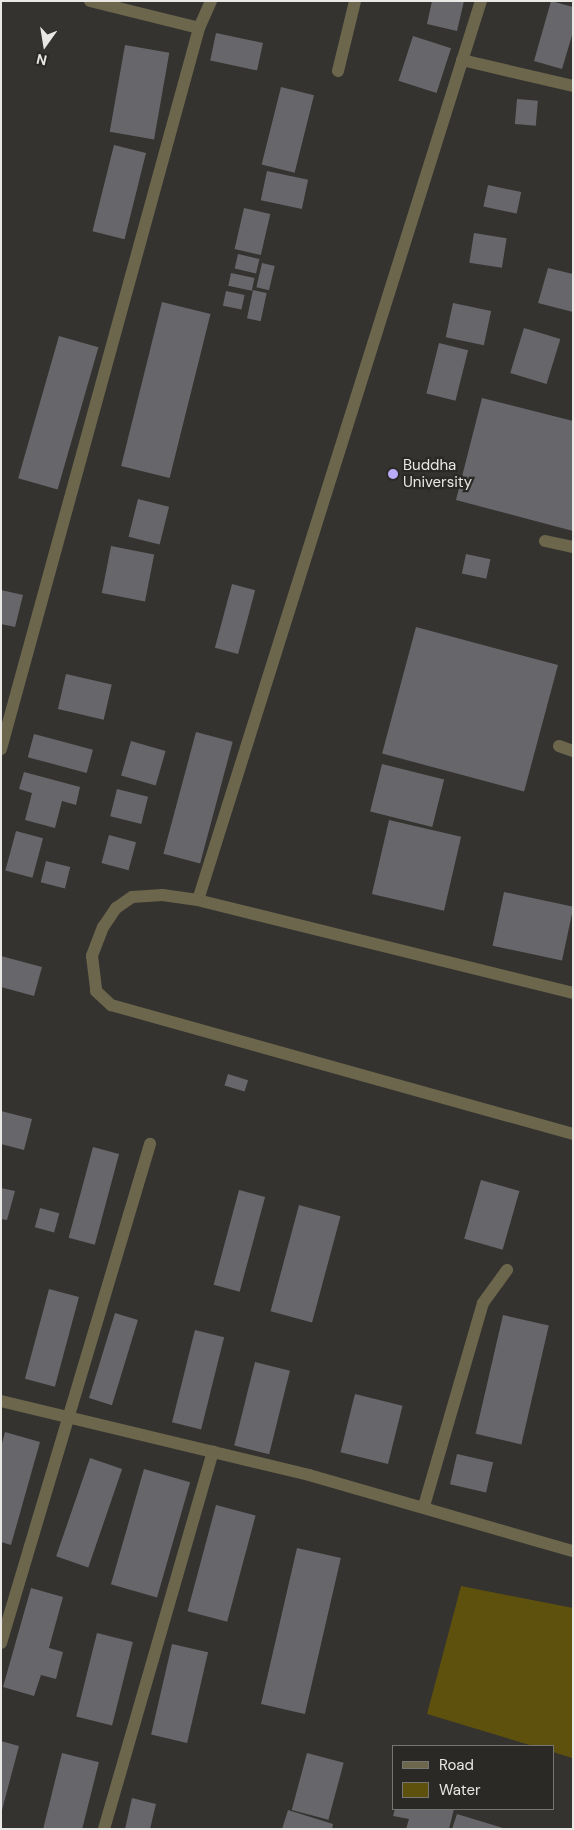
<!DOCTYPE html>
<html>
<head>
<meta charset="utf-8">
<style>
  body { margin:0 }
  #map { position:relative; width:574px; height:1830px; overflow:hidden; background:#34332f; font-family:"DM Sans",sans-serif }
  div>[style] { position:absolute }
  [style*='--x'] { left:calc(var(--x)*1px); top:calc(var(--y)*1px); width:calc(var(--w)*1px); rotate:calc(var(--a)*1deg) }
  .water>* { inset:0; background:#5e500d }
  .building>* { inset:0; background:#67666b; transform-origin:0 0 }
  .minor>* { height:12px; margin:-6px; padding:0 6px; transform-origin:6px; border-radius:6px; background:#6c664d }
  .dots>* { width:14px; height:14px; translate:-50% -50%; box-sizing:border-box; border:2px solid #2a2925; border-radius:50% }
  span { translate:-50% -50%; white-space:nowrap; text-align:center; line-height:1.15; -webkit-text-stroke:4.5px #2a2925; paint-order:stroke }
  .poi-label { font-size:15px; color:#e9e8e5 }
  .left { translate:0 -50%; text-align:left }
  .frame { position:absolute; inset:0; border:2px solid #e9e8e5; pointer-events:none }
  .legend { position:absolute; left:392px; top:1745px; width:162px; height:65px; box-sizing:border-box; background:#2a2925; border:1px solid #767572; margin:0; padding:6px 9px; list-style:none; font-size:15px; color:#e9e8e5 }
  .legend li { display:flex; align-items:center; gap:10px; height:25px }
  .legend b { width:25px; border:1px solid #767572 }
  .north { position:absolute; left:20px; top:20px; width:50px; height:50px; -webkit-text-stroke:4px #2a2925; paint-order:stroke; rotate:193deg; font-size:14px; font-weight:700; line-height:20px; text-align:center; color:#e9e8e5 }
  .north::after { content:''; display:block; margin:auto; width:18px; height:22px; background:#e9e8e5; clip-path:polygon(50% 0,100% 100%,50% 72%,0 100%) }
</style>
</head>
<body>
<div id="map">
  <div class="water">
    <div style="clip-path:polygon(461px 1586px,573px 1608px,572px 1758px,553px 1752px,553px 1746px,533px 1746px,427px 1714px)"></div>
  </div>
  <div class="building">
    <div style="clip-path:polygon(432px 1px,464px 1px,457px 31px,427px 24px)"></div>
    <div style="clip-path:polygon(551px 1px,573px 7px,573px 32px,562px 69px,534px 61px)"></div>
    <div style="left:216px;top:33px;width:48px;height:28px;rotate:12deg"></div>
    <div style="left:413px;top:36px;width:40px;height:47px;rotate:18deg"></div>
    <div style="left:125px;top:45px;width:45px;height:88px;rotate:10deg"></div>
    <div style="left:281px;top:87px;width:34px;height:80px;rotate:14deg"></div>
    <div style="left:517px;top:99px;width:21px;height:25px;rotate:5deg"></div>
    <div style="left:114px;top:145px;width:33px;height:89px;rotate:14deg"></div>
    <div style="left:267px;top:171px;width:42px;height:30px;rotate:12deg"></div>
    <div style="left:488px;top:185px;width:34px;height:22px;rotate:12deg"></div>
    <div style="left:244px;top:208px;width:27px;height:42px;rotate:13deg"></div>
    <div style="left:474px;top:233px;width:33px;height:30px;rotate:9deg"></div>
    <div style="left:238px;top:254px;width:22px;height:15px;rotate:13deg"></div>
    <div style="left:262px;top:263px;width:13px;height:25px;rotate:13deg"></div>
    <div style="clip-path:polygon(548px 268px,573px 274px,573px 312px,538px 303px)"></div>
    <div style="left:231px;top:273px;width:24px;height:13px;rotate:12deg"></div>
    <div style="left:253px;top:290px;width:14px;height:29px;rotate:12deg"></div>
    <div style="left:226px;top:291px;width:19px;height:15px;rotate:12deg"></div>
    <div style="left:162px;top:302px;width:50px;height:169px;rotate:14deg"></div>
    <div style="left:453px;top:303px;width:39px;height:35px;rotate:12deg"></div>
    <div style="left:524px;top:328px;width:38px;height:47px;rotate:17deg"></div>
    <div style="left:59px;top:336px;width:41px;height:148px;rotate:16deg"></div>
    <div style="left:439px;top:343px;width:30px;height:52px;rotate:14deg"></div>
    <div style="clip-path:polygon(482px 398px,573px 421px,573px 531px,456px 500px)"></div>
    <div style="left:138px;top:499px;width:32px;height:39px;rotate:14deg"></div>
    <div style="left:111px;top:546px;width:44px;height:48px;rotate:11deg"></div>
    <div style="left:466px;top:554px;width:25px;height:20px;rotate:12deg"></div>
    <div style="left:232px;top:584px;width:24px;height:66px;rotate:15deg"></div>
    <div style="clip-path:polygon(1px 590px,23px 595px,15px 627px,1px 624px)"></div>
    <div style="left:416px;top:627px;width:147px;height:131px;rotate:15deg"></div>
    <div style="left:66px;top:674px;width:47px;height:36px;rotate:13deg"></div>
    <div style="left:196px;top:732px;width:38px;height:126px;rotate:15deg"></div>
    <div style="left:34px;top:734px;width:61px;height:24px;rotate:15deg"></div>
    <div style="left:131px;top:741px;width:36px;height:36px;rotate:16deg"></div>
    <div style="left:382px;top:764px;width:64px;height:49px;rotate:14deg"></div>
    <div style="clip-path:polygon(24px 772px,80px 787px,76px 805px,62px 801px,55px 828px,25px 820px,32px 793px,19px 789px)"></div>
    <div style="left:117px;top:789px;width:32px;height:28px;rotate:14deg"></div>
    <div style="left:389px;top:820px;width:74px;height:76px;rotate:13deg"></div>
    <div style="left:16px;top:831px;width:28px;height:41px;rotate:15deg"></div>
    <div style="left:109px;top:835px;width:28px;height:29px;rotate:15deg"></div>
    <div style="left:46px;top:861px;width:25px;height:22px;rotate:14deg"></div>
    <div style="left:504px;top:892px;width:71px;height:55px;rotate:12deg"></div>
    <div style="clip-path:polygon(1px 956px,42px 967px,34px 996px,1px 987px)"></div>
    <div style="left:228px;top:1074px;width:21px;height:12px;rotate:17deg"></div>
    <div style="clip-path:polygon(1px 1111px,32px 1119px,24px 1150px,1px 1144px)"></div>
    <div style="left:93px;top:1147px;width:27px;height:94px;rotate:15deg"></div>
    <div style="left:481px;top:1180px;width:40px;height:61px;rotate:16deg"></div>
    <div style="clip-path:polygon(1px 1188px,15px 1191px,7px 1220px,1px 1219px)"></div>
    <div style="left:239px;top:1190px;width:27px;height:98px;rotate:15deg"></div>
    <div style="left:299px;top:1205px;width:43px;height:110px;rotate:15deg"></div>
    <div style="left:40px;top:1208px;width:20px;height:20px;rotate:15deg"></div>
    <div style="left:49px;top:1289px;width:31px;height:93px;rotate:15deg"></div>
    <div style="left:115px;top:1313px;width:24px;height:89px;rotate:17deg"></div>
    <div style="left:503px;top:1315px;width:47px;height:122px;rotate:13deg"></div>
    <div style="left:195px;top:1330px;width:30px;height:95px;rotate:14deg"></div>
    <div style="left:255px;top:1362px;width:36px;height:86px;rotate:14deg"></div>
    <div style="left:355px;top:1394px;width:49px;height:60px;rotate:14deg"></div>
    <div style="clip-path:polygon(5px 1432px,40px 1442px,11px 1545px,1px 1542px,1px 1447px)"></div>
    <div style="left:457px;top:1454px;width:37px;height:31px;rotate:13deg"></div>
    <div style="left:90px;top:1458px;width:34px;height:104px;rotate:19deg"></div>
    <div style="left:144px;top:1469px;width:48px;height:120px;rotate:16deg"></div>
    <div style="left:216px;top:1505px;width:41px;height:110px;rotate:15deg"></div>
    <div style="left:297px;top:1548px;width:45px;height:160px;rotate:13deg"></div>
    <div style="clip-path:polygon(31px 1588px,63px 1597px,49px 1648px,63px 1652px,56px 1679px,41px 1675px,34px 1696px,3px 1687px)"></div>
    <div style="left:97px;top:1633px;width:37px;height:86px;rotate:14deg"></div>
    <div style="left:172px;top:1644px;width:37px;height:93px;rotate:13deg"></div>
    <div style="clip-path:polygon(1px 1741px,19px 1746px,2px 1810px,1px 1810px)"></div>
    <div style="left:62px;top:1753px;width:38px;height:78px;rotate:14deg"></div>
    <div style="left:307px;top:1753px;width:38px;height:59px;rotate:15deg"></div>
    <div style="clip-path:polygon(132px 1798px,156px 1804px,150px 1829px,125px 1829px)"></div>
    <div style="clip-path:polygon(395px 1809px,454px 1809px,449px 1829px,406px 1829px,409px 1819px,393px 1816px)"></div>
    <div style="clip-path:polygon(288px 1810px,333px 1824px,332px 1829px,282px 1829px)"></div>
    <div style="clip-path:polygon(457px 1814px,503px 1828px,503px 1829px,452px 1829px)"></div>
  </div>
  <div class="minor">
    <div style="--x:90;--y:1;--w:112;--a:13.9"></div>
    <div style="--x:462;--y:60;--w:114;--a:13.2"></div>
    <div style="--x:338;--y:71;--w:72;--a:-76.3"></div>
    <div style="--x:545;--y:541;--w:29;--a:12"></div>
    <div style="--x:559;--y:746;--w:15;--a:20"></div>
    <div style="--x:1;--y:749;--w:748;--a:-74.64"></div>
    <div style="--x:199;--y:28;--w:30;--a:-66"></div>
    <div style="--x:198;--y:900;--w:942;--a:-72.53"></div>
    <div style="--x:573;--y:993;--w:386;--a:-166.1"></div>
    <div style="--x:198;--y:900;--w:36;--a:-172"></div>
    <div style="--x:162;--y:895;--w:30;--a:176"></div>
    <div style="--x:132;--y:897;--w:19;--a:145"></div>
    <div style="--x:116;--y:908;--w:23;--a:124"></div>
    <div style="--x:103;--y:927;--w:31;--a:111"></div>
    <div style="--x:92;--y:956;--w:35;--a:83"></div>
    <div style="--x:96;--y:991;--w:21;--a:43"></div>
    <div style="--x:111;--y:1005;--w:480;--a:15.6"></div>
    <div style="--x:1;--y:1401;--w:317;--a:13.5"></div>
    <div style="--x:309;--y:1475;--w:275;--a:16.1"></div>
    <div style="--x:424;--y:1506;--w:211;--a:-73.8"></div>
    <div style="--x:483;--y:1303;--w:41;--a:-54"></div>
    <div style="--x:1;--y:1643;--w:521;--a:-73.37"></div>
    <div style="--x:104;--y:1829;--w:393;--a:-73.9"></div>
  </div>
  <div class="dots">
    <div style="left:393px;top:474px;background:#b9abf7"></div>
  </div>
  <div class="poi-label">
    <span class="left" style="left:403px;top:474px">Buddha<br>University</span>
  </div>
  <div class="frame"></div>
  <ul class="legend">
  <li><b style="height:6px;background:#6c664d"></b>Road</li>
  <li><b style="height:14px;background:#5e500d"></b>Water</li>
  </ul>
  <div class="north">N</div>
</div>
</body>
</html>
